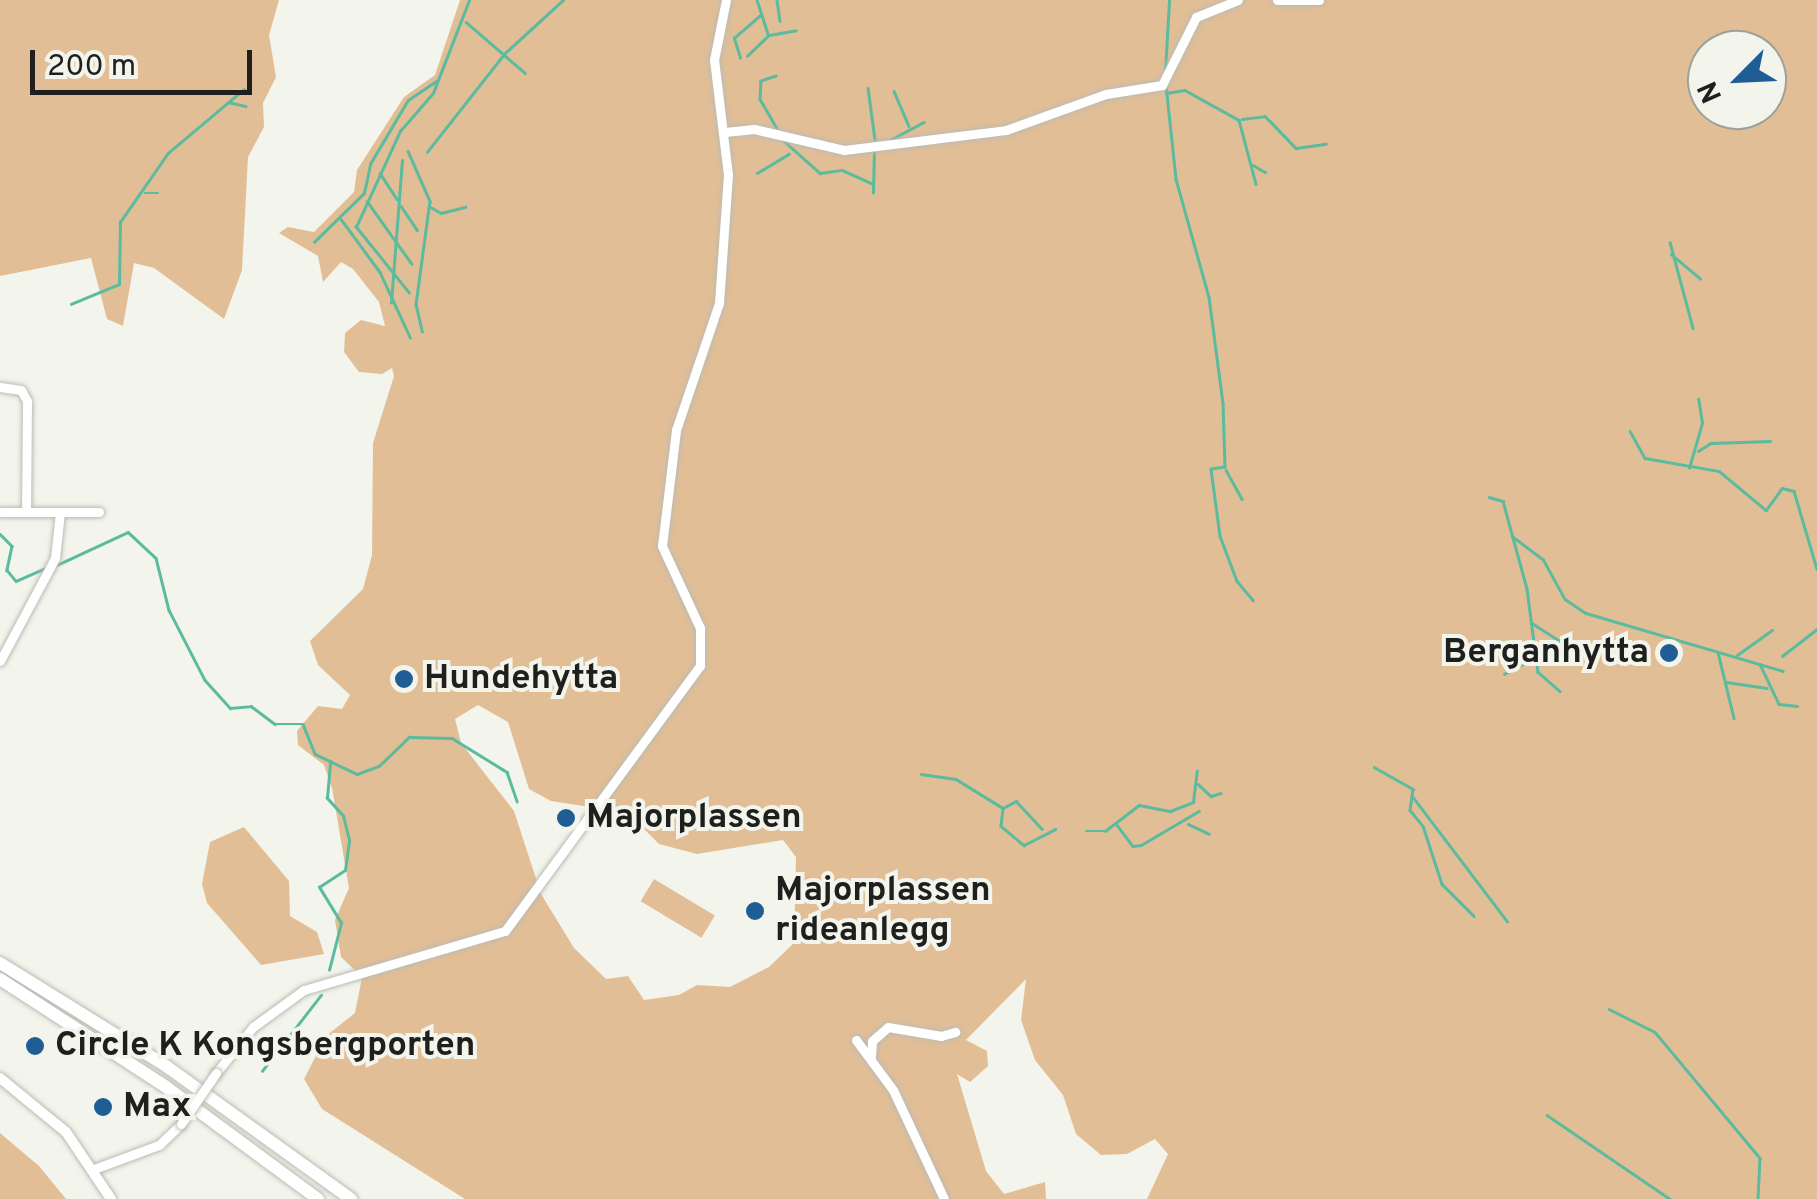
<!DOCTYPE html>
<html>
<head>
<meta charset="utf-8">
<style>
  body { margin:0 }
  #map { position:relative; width:1817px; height:1199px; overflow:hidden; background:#f3f5ec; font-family:Overpass,sans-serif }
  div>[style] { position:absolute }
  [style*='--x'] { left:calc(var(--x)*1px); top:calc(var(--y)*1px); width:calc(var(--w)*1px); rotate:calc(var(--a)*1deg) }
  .green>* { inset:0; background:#e2be96; transform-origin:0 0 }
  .stream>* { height:2.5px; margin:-1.25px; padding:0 1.25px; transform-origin:1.25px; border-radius:1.25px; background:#5bbb9f }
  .roads { filter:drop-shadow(0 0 2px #babcb4) drop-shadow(0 0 2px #babcb4) }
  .minor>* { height:9px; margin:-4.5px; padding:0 4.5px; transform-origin:4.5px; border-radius:4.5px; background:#fff }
  .major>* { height:10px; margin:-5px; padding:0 5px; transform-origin:5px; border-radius:5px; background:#fff }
  .highway>* { height:12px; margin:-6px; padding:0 6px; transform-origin:6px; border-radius:6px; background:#fff }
  .bridges { filter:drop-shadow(0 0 2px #babcb4) drop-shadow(0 0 2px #babcb4) }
  .minor-bridge>* { height:9px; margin:-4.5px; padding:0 4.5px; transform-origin:4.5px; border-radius:4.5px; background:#fff }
  .dots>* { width:28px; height:28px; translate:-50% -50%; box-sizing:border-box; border:5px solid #f3f5ec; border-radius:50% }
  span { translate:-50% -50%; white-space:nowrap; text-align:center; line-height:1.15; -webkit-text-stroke:8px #f3f5ec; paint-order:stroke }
  .poi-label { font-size:35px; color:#1f201d; font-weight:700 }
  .right { translate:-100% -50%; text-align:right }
  .left { translate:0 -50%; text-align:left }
  .north { position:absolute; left:1687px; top:30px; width:100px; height:100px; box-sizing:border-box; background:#f3f5ec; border:2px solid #9ea099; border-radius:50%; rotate:246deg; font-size:28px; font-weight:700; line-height:40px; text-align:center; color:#1f201d }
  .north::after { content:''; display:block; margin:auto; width:35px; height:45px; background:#1e5e94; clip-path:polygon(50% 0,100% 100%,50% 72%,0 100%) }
  .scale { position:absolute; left:30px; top:50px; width:222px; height:45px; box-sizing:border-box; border:5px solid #1f201d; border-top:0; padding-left:12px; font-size:30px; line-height:35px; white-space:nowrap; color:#1f201d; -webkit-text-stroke:8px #f3f5ec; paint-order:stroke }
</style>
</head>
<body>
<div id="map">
  <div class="green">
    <div style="clip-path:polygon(0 0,279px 0,269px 35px,276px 77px,263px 103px,264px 127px,248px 157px,242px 270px,224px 319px,154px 268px,134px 263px,123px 326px,107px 319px,91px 258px,0 276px)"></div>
    <div style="clip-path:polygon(evenodd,460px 0,1817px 0,1817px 1199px,1147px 1199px,1168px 1154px,1155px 1139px,1127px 1154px,1101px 1155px,1076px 1134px,1063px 1095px,1035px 1060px,1021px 1020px,1026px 979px,966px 1040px,987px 1051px,988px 1066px,970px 1082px,957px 1074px,986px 1171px,1004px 1194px,1045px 1182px,1046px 1199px,465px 1199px,322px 1109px,304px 1079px,326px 1036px,355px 1013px,362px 977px,341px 957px,335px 920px,349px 888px,332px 788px,324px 765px,298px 745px,297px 731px,318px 706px,342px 709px,350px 695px,318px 665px,310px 641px,363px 589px,372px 555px,373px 443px,394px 376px,392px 368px,382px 374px,359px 372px,344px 352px,345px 333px,361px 320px,385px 326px,379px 302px,353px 269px,341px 262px,323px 282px,318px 256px,279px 233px,288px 227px,314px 232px,354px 192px,357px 170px,404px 97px,435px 75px,460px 0,1707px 50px,1767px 50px,1767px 110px,1707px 110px,1707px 50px,460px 0,478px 705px,508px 722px,529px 789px,551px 801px,628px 813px,659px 844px,697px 854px,783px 840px,796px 857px,794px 943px,769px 967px,730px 987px,697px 985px,679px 995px,644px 1000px,628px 976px,606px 979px,574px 948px,541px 894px,514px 811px,461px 743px,455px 719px,478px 705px)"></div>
    <div style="clip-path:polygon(244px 827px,289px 881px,290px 916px,317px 932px,324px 954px,261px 965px,207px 903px,202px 884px,210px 842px)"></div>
    <div style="left:654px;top:879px;width:71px;height:26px;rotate:31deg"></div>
    <div style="clip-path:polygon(0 1133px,39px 1166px,66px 1199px,0 1199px)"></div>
  </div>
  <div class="stream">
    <div style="--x:757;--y:0;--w:36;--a:72"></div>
    <div style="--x:777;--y:0;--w:21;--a:82"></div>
    <div style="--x:466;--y:22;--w:78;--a:40.8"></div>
    <div style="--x:747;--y:56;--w:30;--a:-44"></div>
    <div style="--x:769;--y:35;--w:27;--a:-10"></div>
    <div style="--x:740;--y:58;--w:21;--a:-107"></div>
    <div style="--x:734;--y:38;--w:35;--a:-41"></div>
    <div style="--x:1165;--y:72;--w:72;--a:-86.8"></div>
    <div style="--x:776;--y:76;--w:16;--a:162"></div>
    <div style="--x:761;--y:81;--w:18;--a:93"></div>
    <div style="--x:760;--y:99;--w:34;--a:60"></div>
    <div style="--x:1166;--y:85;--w:95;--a:83.9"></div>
    <div style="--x:1176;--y:179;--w:123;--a:74.4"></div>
    <div style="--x:1209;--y:297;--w:107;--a:82.5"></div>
    <div style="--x:1223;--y:403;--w:64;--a:88.2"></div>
    <div style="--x:1225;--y:467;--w:14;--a:172"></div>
    <div style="--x:1211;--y:469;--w:68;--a:82.3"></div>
    <div style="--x:1220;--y:536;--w:48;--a:69.3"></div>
    <div style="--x:1237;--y:581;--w:25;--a:50"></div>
    <div style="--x:868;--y:88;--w:52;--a:82.3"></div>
    <div style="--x:894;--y:91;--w:38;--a:67"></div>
    <div style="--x:1166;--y:93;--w:19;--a:-9"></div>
    <div style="--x:1185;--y:90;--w:62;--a:29.1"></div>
    <div style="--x:1239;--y:120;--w:66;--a:75.1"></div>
    <div style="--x:228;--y:102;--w:18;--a:13"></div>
    <div style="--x:1242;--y:119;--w:23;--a:-7"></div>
    <div style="--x:1265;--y:116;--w:45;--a:45.9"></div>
    <div style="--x:1296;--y:148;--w:30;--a:-8"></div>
    <div style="--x:783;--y:140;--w:50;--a:41.7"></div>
    <div style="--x:820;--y:173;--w:22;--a:-8"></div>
    <div style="--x:842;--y:170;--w:34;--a:24"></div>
    <div style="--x:890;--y:140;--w:38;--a:-28"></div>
    <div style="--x:408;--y:151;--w:55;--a:66.3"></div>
    <div style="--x:430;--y:201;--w:104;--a:97.7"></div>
    <div style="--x:416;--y:304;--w:28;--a:77"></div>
    <div style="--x:427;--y:152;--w:125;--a:-51.8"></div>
    <div style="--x:504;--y:54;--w:80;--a:-42.5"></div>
    <div style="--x:1253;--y:165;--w:14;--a:30"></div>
    <div style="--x:380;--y:173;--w:31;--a:57"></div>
    <div style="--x:757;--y:173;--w:37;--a:-31"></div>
    <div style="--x:145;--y:193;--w:13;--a:0"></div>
    <div style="--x:873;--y:193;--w:45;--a:-88.7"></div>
    <div style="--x:367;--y:201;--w:77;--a:54.5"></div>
    <div style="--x:401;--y:206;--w:29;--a:56"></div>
    <div style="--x:429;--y:206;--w:14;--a:30"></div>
    <div style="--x:441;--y:213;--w:25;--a:-14"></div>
    <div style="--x:341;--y:219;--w:66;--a:53.7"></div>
    <div style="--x:380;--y:272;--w:72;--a:65.2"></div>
    <div style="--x:314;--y:242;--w:70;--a:-44.4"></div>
    <div style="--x:364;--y:193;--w:30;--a:-78"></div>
    <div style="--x:370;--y:164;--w:74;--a:-59.3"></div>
    <div style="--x:408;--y:100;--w:34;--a:-34"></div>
    <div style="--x:1670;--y:242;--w:89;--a:75"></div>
    <div style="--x:1671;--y:254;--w:38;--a:40"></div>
    <div style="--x:409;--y:293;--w:85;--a:-128.8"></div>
    <div style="--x:356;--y:227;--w:106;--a:-65.4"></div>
    <div style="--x:400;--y:131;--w:50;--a:-49"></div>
    <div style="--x:433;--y:93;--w:100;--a:-68.8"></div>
    <div style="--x:391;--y:303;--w:143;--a:-85.6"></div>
    <div style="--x:71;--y:304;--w:52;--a:-22.6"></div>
    <div style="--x:119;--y:284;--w:62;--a:-89.1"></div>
    <div style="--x:120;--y:222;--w:84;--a:-55.2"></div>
    <div style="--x:168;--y:153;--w:99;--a:-40.1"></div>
    <div style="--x:1630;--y:431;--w:31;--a:61"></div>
    <div style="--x:1645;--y:458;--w:75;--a:10"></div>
    <div style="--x:1719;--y:471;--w:61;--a:39.7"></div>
    <div style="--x:1766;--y:510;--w:27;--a:-54"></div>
    <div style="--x:1782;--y:488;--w:12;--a:14"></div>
    <div style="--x:1794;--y:491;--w:81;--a:73.6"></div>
    <div style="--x:1698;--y:451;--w:15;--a:-32"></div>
    <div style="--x:1711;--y:443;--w:59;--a:-1.9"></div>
    <div style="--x:1689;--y:468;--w:47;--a:-73.9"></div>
    <div style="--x:1702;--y:423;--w:24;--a:-99"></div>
    <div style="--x:1226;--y:470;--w:33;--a:61"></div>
    <div style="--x:1489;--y:497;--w:15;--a:16"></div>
    <div style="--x:1503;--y:501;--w:91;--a:74.7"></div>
    <div style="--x:1527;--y:589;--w:84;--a:82.5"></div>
    <div style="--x:1538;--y:672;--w:29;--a:41"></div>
    <div style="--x:0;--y:534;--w:17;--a:45"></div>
    <div style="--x:12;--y:546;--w:25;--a:102"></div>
    <div style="--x:7;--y:570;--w:14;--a:51"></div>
    <div style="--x:16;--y:581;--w:32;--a:-24"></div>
    <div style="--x:1512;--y:536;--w:39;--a:37"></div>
    <div style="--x:1543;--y:559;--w:46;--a:61.2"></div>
    <div style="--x:1565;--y:599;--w:25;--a:34"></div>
    <div style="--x:1586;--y:613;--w:205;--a:16.4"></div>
    <div style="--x:57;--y:565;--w:78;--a:-24.9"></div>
    <div style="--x:128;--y:532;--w:38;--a:43"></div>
    <div style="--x:156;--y:558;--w:54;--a:76"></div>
    <div style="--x:169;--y:610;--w:79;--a:62.8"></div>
    <div style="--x:205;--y:680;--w:38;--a:48"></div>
    <div style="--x:230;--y:708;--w:21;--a:-5"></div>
    <div style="--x:251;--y:706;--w:30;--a:37"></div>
    <div style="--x:275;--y:724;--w:28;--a:0"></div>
    <div style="--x:303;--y:724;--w:32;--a:68"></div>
    <div style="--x:315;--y:754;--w:47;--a:25.5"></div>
    <div style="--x:357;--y:774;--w:23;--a:-20"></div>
    <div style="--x:379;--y:766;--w:42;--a:-44"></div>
    <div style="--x:409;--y:737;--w:43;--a:1.3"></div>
    <div style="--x:452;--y:738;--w:65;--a:31.7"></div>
    <div style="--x:507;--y:772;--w:31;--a:71"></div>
    <div style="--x:1532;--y:623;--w:54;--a:32.8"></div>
    <div style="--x:1718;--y:652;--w:68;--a:76.4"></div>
    <div style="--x:1737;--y:655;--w:43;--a:-35.5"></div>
    <div style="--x:1782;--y:656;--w:44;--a:-37.6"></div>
    <div style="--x:1760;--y:664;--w:44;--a:64.6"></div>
    <div style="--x:1779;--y:704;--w:18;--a:6"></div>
    <div style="--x:1504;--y:674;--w:32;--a:-28"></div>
    <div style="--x:1726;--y:682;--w:41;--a:8.3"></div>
    <div style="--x:1374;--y:767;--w:45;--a:29.4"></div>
    <div style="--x:1413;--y:789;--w:21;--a:98"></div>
    <div style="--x:1410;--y:810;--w:21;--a:51"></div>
    <div style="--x:1423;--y:826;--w:61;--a:71.9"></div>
    <div style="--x:1442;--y:884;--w:45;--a:45"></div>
    <div style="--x:921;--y:774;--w:35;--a:8"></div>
    <div style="--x:956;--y:779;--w:55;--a:31.7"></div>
    <div style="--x:1003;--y:808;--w:15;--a:-28"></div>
    <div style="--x:1016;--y:801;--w:38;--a:47"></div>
    <div style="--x:1198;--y:784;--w:18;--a:43"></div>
    <div style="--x:1211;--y:796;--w:10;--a:-17"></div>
    <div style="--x:1413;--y:797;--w:156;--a:52.8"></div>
    <div style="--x:1003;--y:809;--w:17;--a:97"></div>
    <div style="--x:1001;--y:826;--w:30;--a:40"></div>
    <div style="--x:1024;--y:845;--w:35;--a:-27"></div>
    <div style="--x:1188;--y:824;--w:23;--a:25"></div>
    <div style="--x:1117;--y:825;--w:26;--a:53"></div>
    <div style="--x:1133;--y:846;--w:8;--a:-7"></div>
    <div style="--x:1141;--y:845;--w:67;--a:-30.4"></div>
    <div style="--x:1086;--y:831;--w:19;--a:0"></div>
    <div style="--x:1105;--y:831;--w:43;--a:-37.4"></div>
    <div style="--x:1139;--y:805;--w:32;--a:11"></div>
    <div style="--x:1170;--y:811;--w:25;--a:-21"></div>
    <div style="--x:1193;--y:802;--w:31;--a:-83"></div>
    <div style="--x:329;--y:970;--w:49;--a:-75.7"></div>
    <div style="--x:341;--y:923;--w:42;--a:-121.4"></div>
    <div style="--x:319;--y:887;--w:31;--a:-33"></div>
    <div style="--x:345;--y:870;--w:30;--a:-82"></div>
    <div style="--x:349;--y:840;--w:25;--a:-104"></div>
    <div style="--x:343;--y:816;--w:24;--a:-132"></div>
    <div style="--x:327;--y:798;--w:37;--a:-85"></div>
    <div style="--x:1609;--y:1009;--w:51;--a:26.6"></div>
    <div style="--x:1655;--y:1032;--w:164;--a:50.2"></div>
    <div style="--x:1760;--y:1158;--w:41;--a:92.8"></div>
    <div style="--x:262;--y:1071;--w:96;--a:-52.2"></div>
    <div style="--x:1547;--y:1115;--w:149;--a:34.3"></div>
  </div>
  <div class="roads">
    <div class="minor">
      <div style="--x:1277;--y:0;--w:42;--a:0"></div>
      <div style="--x:725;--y:132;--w:29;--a:-6"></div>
      <div style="--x:754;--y:129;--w:92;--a:13.1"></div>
      <div style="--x:844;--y:150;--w:163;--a:-7"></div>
      <div style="--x:1006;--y:130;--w:106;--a:-19.8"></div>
      <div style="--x:1106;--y:94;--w:57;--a:-9.1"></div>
      <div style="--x:1162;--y:85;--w:76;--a:-63.4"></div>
      <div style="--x:1196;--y:17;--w:45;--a:-22"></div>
      <div style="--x:0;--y:387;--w:21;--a:8"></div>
      <div style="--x:21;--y:390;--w:13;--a:61"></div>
      <div style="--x:27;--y:401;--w:111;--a:90.5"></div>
      <div style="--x:0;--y:512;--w:99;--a:0"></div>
      <div style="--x:0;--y:661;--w:117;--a:-61.9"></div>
      <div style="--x:55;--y:558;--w:46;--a:-83.8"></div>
      <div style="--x:856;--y:1040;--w:62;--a:53.5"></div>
      <div style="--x:893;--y:1090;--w:120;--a:64.9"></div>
      <div style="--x:871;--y:1057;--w:16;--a:-86"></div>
      <div style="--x:872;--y:1041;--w:21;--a:-41"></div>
      <div style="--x:888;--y:1027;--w:54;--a:9.6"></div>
      <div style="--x:941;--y:1036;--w:15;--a:-16"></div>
      <div style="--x:216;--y:1073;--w:59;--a:-51.2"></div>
      <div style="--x:253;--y:1027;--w:63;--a:-36"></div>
      <div style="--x:304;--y:990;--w:209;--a:-16.4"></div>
      <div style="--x:505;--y:931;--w:329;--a:-53.7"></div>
      <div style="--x:700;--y:666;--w:38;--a:-90"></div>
      <div style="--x:700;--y:628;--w:90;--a:-114.9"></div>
      <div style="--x:662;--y:546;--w:117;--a:-83.1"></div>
      <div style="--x:676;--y:430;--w:134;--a:-71.3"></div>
      <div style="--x:719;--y:303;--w:128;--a:-86"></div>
      <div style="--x:728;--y:175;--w:116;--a:-96.9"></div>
      <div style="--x:714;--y:60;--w:61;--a:-78.7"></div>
      <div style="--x:94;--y:1169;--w:69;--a:-20.3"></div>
      <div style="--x:159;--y:1145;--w:30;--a:-44"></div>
    </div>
    <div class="major">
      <div style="--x:0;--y:1078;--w:85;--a:39.3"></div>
      <div style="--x:66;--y:1132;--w:81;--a:56.1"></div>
    </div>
    <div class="highway">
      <div style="--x:0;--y:963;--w:195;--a:31.8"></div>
      <div style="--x:166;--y:1066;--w:228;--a:35.7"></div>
      <div style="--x:0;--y:979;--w:198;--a:33"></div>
      <div style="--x:166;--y:1087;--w:189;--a:36.4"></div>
    </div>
  </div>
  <div class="bridges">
    <div class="minor-bridge">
      <div style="--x:181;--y:1124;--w:62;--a:-55.5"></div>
    </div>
  </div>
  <div class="dots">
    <div style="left:1669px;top:653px;background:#1e5e94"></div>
    <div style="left:404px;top:679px;background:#1e5e94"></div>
    <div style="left:566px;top:818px;background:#1e5e94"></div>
    <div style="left:755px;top:911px;background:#1e5e94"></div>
    <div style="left:35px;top:1046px;background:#1e5e94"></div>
    <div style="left:103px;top:1107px;background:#1e5e94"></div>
  </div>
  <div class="poi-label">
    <span class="right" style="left:1649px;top:653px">Berganhytta</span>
    <span class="left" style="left:424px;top:679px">Hundehytta</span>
    <span class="left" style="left:586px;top:818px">Majorplassen</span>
    <span class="left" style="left:775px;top:911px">Majorplassen<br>rideanlegg</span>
    <span class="left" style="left:55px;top:1046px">Circle K Kongsbergporten</span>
    <span class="left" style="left:123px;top:1107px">Max</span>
  </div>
  <div class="north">N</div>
  <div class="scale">200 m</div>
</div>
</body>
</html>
